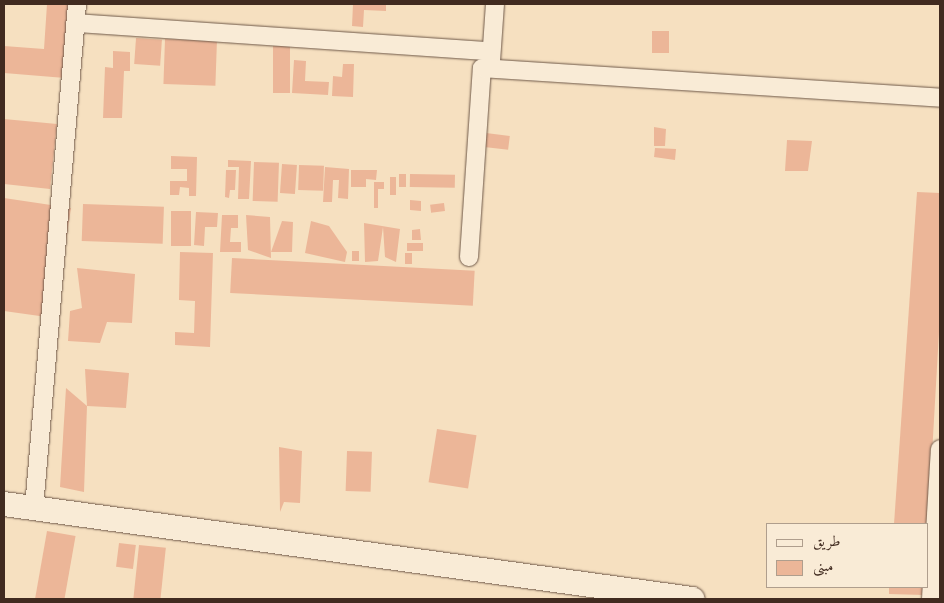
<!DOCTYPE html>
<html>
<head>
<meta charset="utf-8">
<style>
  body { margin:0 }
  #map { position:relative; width:944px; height:603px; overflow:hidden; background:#f6e0c0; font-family:"IM FELL French Canon",Amiri,serif }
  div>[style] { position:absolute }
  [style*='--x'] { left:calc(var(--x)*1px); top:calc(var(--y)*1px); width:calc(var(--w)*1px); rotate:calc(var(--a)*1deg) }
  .building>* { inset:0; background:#ecb698; transform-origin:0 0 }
  .roads { filter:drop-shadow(0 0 1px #6e5848) drop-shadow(0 0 1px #6e5848) }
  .street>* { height:18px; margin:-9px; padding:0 9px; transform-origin:9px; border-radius:9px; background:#f9ebd6 }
  .secondary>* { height:24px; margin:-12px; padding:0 12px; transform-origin:12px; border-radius:12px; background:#f9ebd6 }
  span { translate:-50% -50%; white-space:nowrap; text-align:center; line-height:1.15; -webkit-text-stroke:4.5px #f9ebd6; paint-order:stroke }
  .frame { position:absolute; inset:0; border:5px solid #412b20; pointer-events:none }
  .legend { position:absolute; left:766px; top:523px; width:162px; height:65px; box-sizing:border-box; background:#f9ebd6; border:1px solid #af9e8d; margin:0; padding:6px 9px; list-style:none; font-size:15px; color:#412b20 }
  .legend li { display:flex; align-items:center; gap:10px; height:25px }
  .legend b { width:25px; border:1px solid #af9e8d }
</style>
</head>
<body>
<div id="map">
  <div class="building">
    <div style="clip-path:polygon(47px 4px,71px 4px,65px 78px,4px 73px,4px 46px,44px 49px)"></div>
    <div style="clip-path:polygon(353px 4px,386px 4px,386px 11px,364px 10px,363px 27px,352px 26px)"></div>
    <div style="left:652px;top:31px;width:17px;height:22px"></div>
    <div style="left:136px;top:38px;width:26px;height:26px;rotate:4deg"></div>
    <div style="left:165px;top:39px;width:52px;height:45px;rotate:2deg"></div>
    <div style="left:273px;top:46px;width:17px;height:47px"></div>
    <div style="clip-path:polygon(113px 51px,130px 52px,130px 71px,124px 71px,122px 118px,103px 118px,105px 67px,113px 68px)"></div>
    <div style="clip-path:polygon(294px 60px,306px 61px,305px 81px,329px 82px,328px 95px,292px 93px)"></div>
    <div style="clip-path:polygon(343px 64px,354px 64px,353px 97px,332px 96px,333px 76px,342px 77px)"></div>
    <div style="clip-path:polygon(4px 119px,57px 124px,50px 189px,4px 184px)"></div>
    <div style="clip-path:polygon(654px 127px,666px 129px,665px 146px,654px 146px)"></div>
    <div style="left:486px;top:133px;width:24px;height:14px;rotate:7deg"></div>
    <div style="clip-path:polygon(787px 140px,812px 141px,808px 171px,785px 171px)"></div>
    <div style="clip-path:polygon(655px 148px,676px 149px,675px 160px,654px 157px)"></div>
    <div style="clip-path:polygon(171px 156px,197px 157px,196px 196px,189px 196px,189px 188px,180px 187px,179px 195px,170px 195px,170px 181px,187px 181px,187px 169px,171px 169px)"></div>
    <div style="clip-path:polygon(228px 160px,251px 161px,249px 199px,238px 199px,239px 167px,228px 167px)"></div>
    <div style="left:254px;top:162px;width:25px;height:39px;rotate:2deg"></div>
    <div style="left:282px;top:164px;width:15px;height:29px;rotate:4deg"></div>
    <div style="left:299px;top:165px;width:25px;height:25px;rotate:2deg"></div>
    <div style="clip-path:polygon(325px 167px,349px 169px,348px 199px,338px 198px,339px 180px,333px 180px,332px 202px,323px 202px)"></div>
    <div style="clip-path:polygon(226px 170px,236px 170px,235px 190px,230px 190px,229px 198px,225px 197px)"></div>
    <div style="clip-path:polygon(351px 170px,377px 170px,376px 180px,366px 179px,366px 187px,351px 187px)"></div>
    <div style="left:399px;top:174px;width:7px;height:13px"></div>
    <div style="left:410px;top:174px;width:45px;height:13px;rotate:1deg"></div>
    <div style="left:390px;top:177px;width:6px;height:18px"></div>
    <div style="clip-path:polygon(374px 182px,384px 182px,384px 189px,378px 189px,378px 208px,374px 208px)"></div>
    <div style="clip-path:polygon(917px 192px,940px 193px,940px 315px,928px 524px,894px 524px)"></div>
    <div style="clip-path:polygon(4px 198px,71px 208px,54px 318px,4px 311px)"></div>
    <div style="clip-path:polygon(410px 200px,421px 201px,421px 211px,410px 210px)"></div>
    <div style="left:444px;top:203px;width:8px;height:14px;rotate:83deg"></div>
    <div style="left:83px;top:204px;width:81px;height:37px;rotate:2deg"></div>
    <div style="left:171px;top:211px;width:20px;height:35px"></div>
    <div style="clip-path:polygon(196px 212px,218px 213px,217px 227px,205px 227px,204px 246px,194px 245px)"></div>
    <div style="clip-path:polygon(222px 215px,238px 215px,238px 228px,231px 228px,230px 242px,241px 242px,241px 252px,220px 252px)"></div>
    <div style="clip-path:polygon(246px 215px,270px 217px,271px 258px,248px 250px)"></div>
    <div style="clip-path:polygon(282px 221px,293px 222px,292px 252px,271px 252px)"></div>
    <div style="clip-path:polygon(311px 221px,329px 226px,347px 252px,345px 262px,305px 253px)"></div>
    <div style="clip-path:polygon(364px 223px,400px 229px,396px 262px,385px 257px,383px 227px,378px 261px,365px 262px)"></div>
    <div style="clip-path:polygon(420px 229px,421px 240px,412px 240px,412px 230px)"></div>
    <div style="left:407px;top:243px;width:16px;height:8px"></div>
    <div style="left:352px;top:251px;width:7px;height:10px"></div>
    <div style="clip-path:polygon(180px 252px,213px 253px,210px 347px,175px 345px,175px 332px,194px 333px,195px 301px,179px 300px)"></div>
    <div style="left:405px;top:253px;width:7px;height:11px"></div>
    <div style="left:232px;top:258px;width:243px;height:35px;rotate:3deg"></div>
    <div style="clip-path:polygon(77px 268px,135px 274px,132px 323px,107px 322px,100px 343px,68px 341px,70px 311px,82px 308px)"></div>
    <div style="clip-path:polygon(85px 369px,129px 373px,126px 408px,87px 406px)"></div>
    <div style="clip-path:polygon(66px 388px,87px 406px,84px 492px,60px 487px)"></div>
    <div style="left:437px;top:429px;width:40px;height:54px;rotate:9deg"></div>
    <div style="clip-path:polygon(279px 447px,302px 451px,300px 503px,284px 502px,280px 512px)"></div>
    <div style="left:347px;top:451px;width:25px;height:40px;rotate:2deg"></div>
    <div style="left:47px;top:531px;width:29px;height:68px;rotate:10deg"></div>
    <div style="left:119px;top:543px;width:17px;height:24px;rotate:7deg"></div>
    <div style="left:139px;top:545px;width:27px;height:54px;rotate:6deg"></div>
    <div style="clip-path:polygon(889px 587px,925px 587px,924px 595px,889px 594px)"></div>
  </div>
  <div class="roads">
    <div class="street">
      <div style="--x:76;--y:23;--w:416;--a:3.9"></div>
      <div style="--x:491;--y:61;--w:57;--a:-86"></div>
      <div style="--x:469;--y:257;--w:189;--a:-86.1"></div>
      <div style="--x:482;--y:68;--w:459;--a:3.7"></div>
      <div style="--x:34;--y:508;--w:506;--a:-85.12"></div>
      <div style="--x:931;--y:599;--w:150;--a:-86.6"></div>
    </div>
    <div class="secondary">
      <div style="--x:4;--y:504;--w:695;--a:7.86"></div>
    </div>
  </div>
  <div class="frame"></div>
  <ul class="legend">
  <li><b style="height:6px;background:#f9ebd6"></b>طريق</li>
  <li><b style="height:14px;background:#ecb698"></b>مبنى</li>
  </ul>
</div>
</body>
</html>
